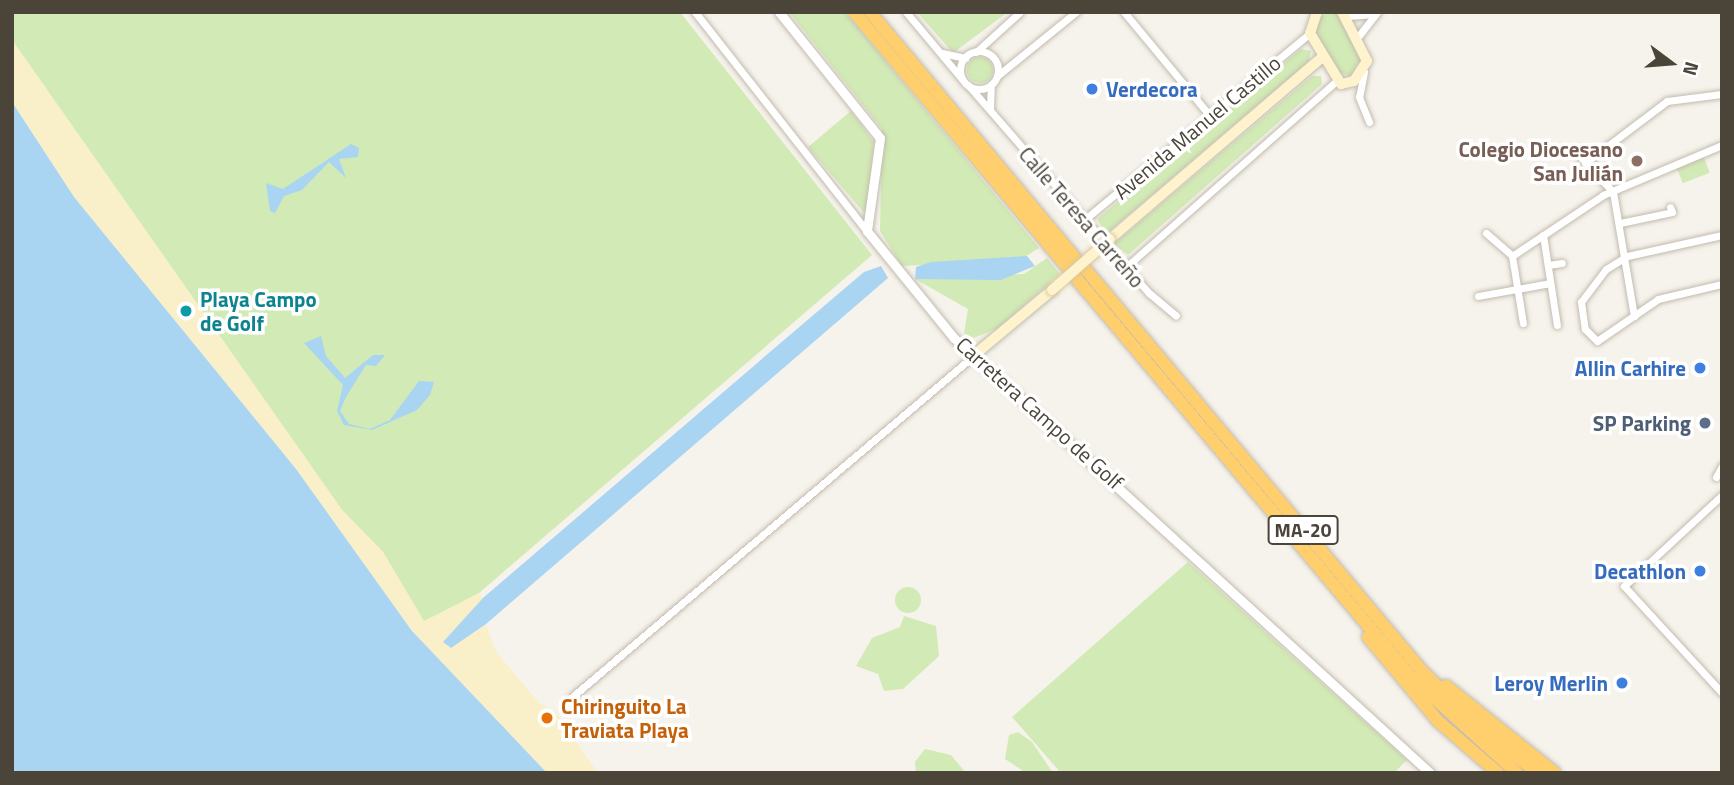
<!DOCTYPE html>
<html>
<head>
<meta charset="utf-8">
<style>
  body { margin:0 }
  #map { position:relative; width:1734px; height:785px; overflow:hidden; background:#f6f3ec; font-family:"Titillium Web",sans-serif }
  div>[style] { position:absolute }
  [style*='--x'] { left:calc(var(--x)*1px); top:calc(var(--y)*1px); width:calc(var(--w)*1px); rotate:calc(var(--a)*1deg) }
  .green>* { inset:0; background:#d2eab5; transform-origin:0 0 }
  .round { border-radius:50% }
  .sand>* { inset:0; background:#f9efc9 }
  .water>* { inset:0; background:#a9d4f2 }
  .roads { filter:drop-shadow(0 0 2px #c2bbae) drop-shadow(0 0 2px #c2bbae) }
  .minor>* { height:7px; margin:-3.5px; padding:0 3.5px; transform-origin:3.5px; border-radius:3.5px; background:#fff }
  .minor>.ring { margin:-3.5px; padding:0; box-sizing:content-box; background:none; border:7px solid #fff; border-radius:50% }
  .tertiary>* { height:9px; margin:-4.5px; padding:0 4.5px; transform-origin:4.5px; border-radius:4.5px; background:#fff }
  .secondary>* { height:10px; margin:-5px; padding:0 5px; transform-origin:5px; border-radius:5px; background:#fff3cd }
  .motorway>* { height:12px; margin:-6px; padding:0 6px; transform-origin:6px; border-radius:6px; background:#ffcf6e }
  .bridges { filter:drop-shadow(0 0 2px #d6c79b) drop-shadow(0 0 2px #d6c79b) }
  .secondary-bridge>* { height:10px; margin:-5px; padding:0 5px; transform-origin:5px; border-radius:5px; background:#fff3cd }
  .dots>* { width:19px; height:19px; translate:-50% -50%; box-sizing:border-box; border:4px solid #fff; border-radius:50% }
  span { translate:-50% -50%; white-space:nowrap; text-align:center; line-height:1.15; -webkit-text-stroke:7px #fff; paint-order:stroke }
  .shield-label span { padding:2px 5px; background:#fff; border:2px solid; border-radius:5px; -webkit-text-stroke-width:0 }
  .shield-label { font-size:19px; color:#4b4439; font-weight:700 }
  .shop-label { font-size:21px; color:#366cbe; font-weight:700 }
  .left { translate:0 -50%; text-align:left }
  .right { translate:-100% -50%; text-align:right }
  .street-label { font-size:21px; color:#4b4439 }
  .education-label { font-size:21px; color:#785e54; font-weight:700 }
  .culture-label { font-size:21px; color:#0d838f; font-weight:700 }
  .service-label { font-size:21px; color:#4e5e75; font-weight:700 }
  .food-label { font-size:21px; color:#c56008; font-weight:700 }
  .frame { position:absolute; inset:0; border:14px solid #4b4439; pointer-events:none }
  .north { position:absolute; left:1636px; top:28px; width:70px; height:70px; -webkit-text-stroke:5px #fff; paint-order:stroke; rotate:106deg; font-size:19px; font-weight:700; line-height:28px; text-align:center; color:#4b4439 }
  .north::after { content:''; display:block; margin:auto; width:24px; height:32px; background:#4b4439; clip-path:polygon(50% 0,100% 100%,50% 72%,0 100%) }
</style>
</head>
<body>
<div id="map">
  <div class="green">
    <div style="clip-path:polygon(12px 12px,680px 12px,872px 255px,479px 593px,424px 622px,383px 552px,342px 510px,12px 40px)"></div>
    <div style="clip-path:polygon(789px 12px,845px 12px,1039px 248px,1020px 260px,902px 266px,880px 231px,882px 129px)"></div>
    <div style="clip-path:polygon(917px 12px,1008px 12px,953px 53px)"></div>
    <div style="clip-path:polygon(1330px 12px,1342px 16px,1361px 59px,1350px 76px,1334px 71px,1315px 30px,1318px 18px)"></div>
    <div style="clip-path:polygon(1301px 49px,1311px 51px,1309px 61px,1106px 234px,1097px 219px)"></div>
    <div class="round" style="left:967px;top:57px;width:26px;height:26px"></div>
    <div style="clip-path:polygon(1312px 76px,1321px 76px,1322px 84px,1128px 255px,1114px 244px)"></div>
    <div style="clip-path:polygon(851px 111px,874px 142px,866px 215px,808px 147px)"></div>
    <div style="left:1703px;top:155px;width:19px;height:29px;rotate:69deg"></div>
    <div style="clip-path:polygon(1047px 258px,1060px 274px,998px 328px,974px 338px,964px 333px,968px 309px,915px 279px,1024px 274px)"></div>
    <div style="clip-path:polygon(1188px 562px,1407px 760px,1394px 773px,1061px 773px,1012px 717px)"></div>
    <div class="round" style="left:895px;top:587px;width:26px;height:26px"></div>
    <div style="clip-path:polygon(904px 616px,936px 626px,939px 656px,903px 689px,884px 691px,878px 674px,856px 666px,872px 638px,900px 627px)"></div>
    <div style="clip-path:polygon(1018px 732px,1032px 742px,1053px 773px,1026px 773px,1005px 759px,1009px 735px)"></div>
    <div style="clip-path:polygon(925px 749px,951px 755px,966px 773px,916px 773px,915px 762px)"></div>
  </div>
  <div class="sand">
    <div style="clip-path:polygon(12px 40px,342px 510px,383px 552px,424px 621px,479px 593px,483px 598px,443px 642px,451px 648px,486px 624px,496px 652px,540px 704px,555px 711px,598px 773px,547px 773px,412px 631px,296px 469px,74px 197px,12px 102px)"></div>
  </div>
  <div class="water">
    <div style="clip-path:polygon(12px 102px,74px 197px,296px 469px,412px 631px,547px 773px,12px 773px)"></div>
    <div style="clip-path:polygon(351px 144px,359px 148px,358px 157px,339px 159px,346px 178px,329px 162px,302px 190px,284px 196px,275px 213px,270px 211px,266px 183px,283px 189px)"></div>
    <div style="clip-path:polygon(1027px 256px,1035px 266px,1001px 280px,915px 279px,916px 267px,931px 262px)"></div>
    <div style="clip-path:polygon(881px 266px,888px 278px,486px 624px,451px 648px,443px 642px,483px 598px,777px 346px,864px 272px)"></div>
    <div style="clip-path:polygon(321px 336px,326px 356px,345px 378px,373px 355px,385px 355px,376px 366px,366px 365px,346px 397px,340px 411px,349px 424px,370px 429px,390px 420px,419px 381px,434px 382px,430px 395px,417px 410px,372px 430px,344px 425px,337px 411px,343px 385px,304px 343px)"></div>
  </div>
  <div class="roads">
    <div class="minor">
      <div style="--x:695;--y:12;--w:278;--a:51.9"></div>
      <div style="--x:906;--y:12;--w:87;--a:50.1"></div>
      <div style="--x:1124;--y:12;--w:136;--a:50.4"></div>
      <div style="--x:1347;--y:16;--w:28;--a:-4"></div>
      <div style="--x:1357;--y:38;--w:33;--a:-52"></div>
      <div class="ring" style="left:960px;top:51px;width:31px;height:31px"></div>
      <div style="--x:976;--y:52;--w:59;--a:-42.3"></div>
      <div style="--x:942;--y:53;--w:24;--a:12"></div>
      <div style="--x:1364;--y:72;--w:25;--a:101"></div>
      <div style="--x:1359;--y:97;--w:27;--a:68"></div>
      <div style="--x:997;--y:76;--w:102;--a:-39"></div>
      <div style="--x:968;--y:85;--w:276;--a:49"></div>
      <div style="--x:1149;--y:293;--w:35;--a:40"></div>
      <div style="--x:990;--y:109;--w:24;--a:-88"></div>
      <div style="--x:1576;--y:152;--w:54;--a:47.2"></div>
      <div style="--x:1585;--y:163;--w:103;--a:-37.1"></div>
      <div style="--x:1667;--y:101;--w:55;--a:-7.3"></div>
      <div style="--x:1613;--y:192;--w:126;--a:80.4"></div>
      <div style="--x:1084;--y:220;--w:293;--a:-39.6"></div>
      <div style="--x:1620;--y:223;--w:53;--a:-11.9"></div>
      <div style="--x:1672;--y:212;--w:5;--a:-112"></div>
      <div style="--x:1486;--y:233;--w:35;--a:41"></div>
      <div style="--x:1512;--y:256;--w:110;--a:-33.8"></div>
      <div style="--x:1603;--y:195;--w:129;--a:-22.8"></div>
      <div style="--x:1543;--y:235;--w:91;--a:81.2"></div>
      <div style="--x:1722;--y:235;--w:97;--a:167.5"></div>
      <div style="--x:1627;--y:256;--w:25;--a:148"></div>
      <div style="--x:1606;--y:269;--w:41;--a:127.1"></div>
      <div style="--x:1581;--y:302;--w:27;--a:82"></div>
      <div style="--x:1585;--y:329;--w:17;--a:45"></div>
      <div style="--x:1597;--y:341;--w:74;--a:-34.5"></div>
      <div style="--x:1658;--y:299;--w:66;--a:-13.2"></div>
      <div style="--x:1512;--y:256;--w:68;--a:80.7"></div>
      <div style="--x:1548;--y:265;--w:14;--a:-8"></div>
      <div style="--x:1126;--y:267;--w:281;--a:-41.5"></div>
      <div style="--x:1478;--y:296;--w:73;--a:-10.2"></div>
      <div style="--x:1716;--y:477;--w:13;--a:-61"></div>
      <div style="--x:1722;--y:495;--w:134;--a:137.1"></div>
      <div style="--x:1624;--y:586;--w:145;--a:47.5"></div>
      <div style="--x:572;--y:697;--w:525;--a:-40.36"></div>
    </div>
    <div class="tertiary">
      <div style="--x:779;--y:12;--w:161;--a:51.3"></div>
      <div style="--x:880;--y:138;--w:94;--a:98"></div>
      <div style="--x:867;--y:231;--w:138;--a:50.9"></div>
      <div style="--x:954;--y:338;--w:645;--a:42.42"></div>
    </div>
    <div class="secondary">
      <div style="--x:1317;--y:12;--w:22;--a:108"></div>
      <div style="--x:1310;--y:33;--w:60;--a:58.7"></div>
      <div style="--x:1341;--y:84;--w:13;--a:-13"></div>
      <div style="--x:1354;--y:81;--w:24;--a:-57"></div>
      <div style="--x:1367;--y:61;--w:55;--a:-117"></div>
      <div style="--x:1110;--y:239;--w:278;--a:-40.6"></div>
      <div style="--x:972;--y:357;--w:104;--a:-39.9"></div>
    </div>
    <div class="motorway">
      <div style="--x:854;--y:12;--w:332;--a:50.1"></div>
      <div style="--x:870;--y:12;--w:322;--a:50.2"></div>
      <div style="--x:1086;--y:270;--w:522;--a:50.05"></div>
      <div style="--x:1421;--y:670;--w:92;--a:44.1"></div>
      <div style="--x:1487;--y:734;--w:64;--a:37.4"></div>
      <div style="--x:1076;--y:278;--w:521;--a:49.98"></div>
      <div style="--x:1411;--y:677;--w:143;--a:42.2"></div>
      <div style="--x:1368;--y:637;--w:109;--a:50.2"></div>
      <div style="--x:1438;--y:721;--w:79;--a:40.9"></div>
      <div style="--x:1446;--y:686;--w:139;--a:38.6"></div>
    </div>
  </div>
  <div class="bridges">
    <div class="secondary-bridge">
      <div style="--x:1052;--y:290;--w:77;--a:-41.3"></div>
    </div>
  </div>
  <div class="dots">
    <div style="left:1092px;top:89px;background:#3f7fe0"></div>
    <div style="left:1637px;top:161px;background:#8d6e63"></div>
    <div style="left:186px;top:311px;background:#0f9aa8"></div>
    <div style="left:1700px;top:368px;background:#3f7fe0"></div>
    <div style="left:1705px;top:423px;background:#5c6f8a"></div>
    <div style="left:1700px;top:571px;background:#3f7fe0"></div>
    <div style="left:1622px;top:683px;background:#3f7fe0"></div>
    <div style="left:547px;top:718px;background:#e8710a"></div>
  </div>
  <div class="shield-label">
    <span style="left:1303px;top:530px">MA-20</span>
  </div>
  <div class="shop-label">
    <span class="left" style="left:1106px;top:89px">Verdecora</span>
    <span class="right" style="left:1686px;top:368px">Allin Carhire</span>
    <span class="right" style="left:1686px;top:571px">Decathlon</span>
    <span class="right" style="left:1608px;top:683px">Leroy Merlin</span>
  </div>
  <div class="street-label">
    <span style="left:1197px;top:127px;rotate:-40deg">Avenida Manuel Castillo</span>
    <span style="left:1082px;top:217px;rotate:49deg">Calle Teresa Carreño</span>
    <span style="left:1040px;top:413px;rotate:42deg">Carretera Campo de Golf</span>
  </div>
  <div class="education-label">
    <span class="right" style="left:1623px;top:161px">Colegio Diocesano<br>San Julián</span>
  </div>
  <div class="culture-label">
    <span class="left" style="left:200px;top:311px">Playa Campo<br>de Golf</span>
  </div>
  <div class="service-label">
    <span class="right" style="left:1691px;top:423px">SP Parking</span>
  </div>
  <div class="food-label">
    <span class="left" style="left:561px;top:718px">Chiringuito La<br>Traviata Playa</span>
  </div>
  <div class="frame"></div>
  <div class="north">N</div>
</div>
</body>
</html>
